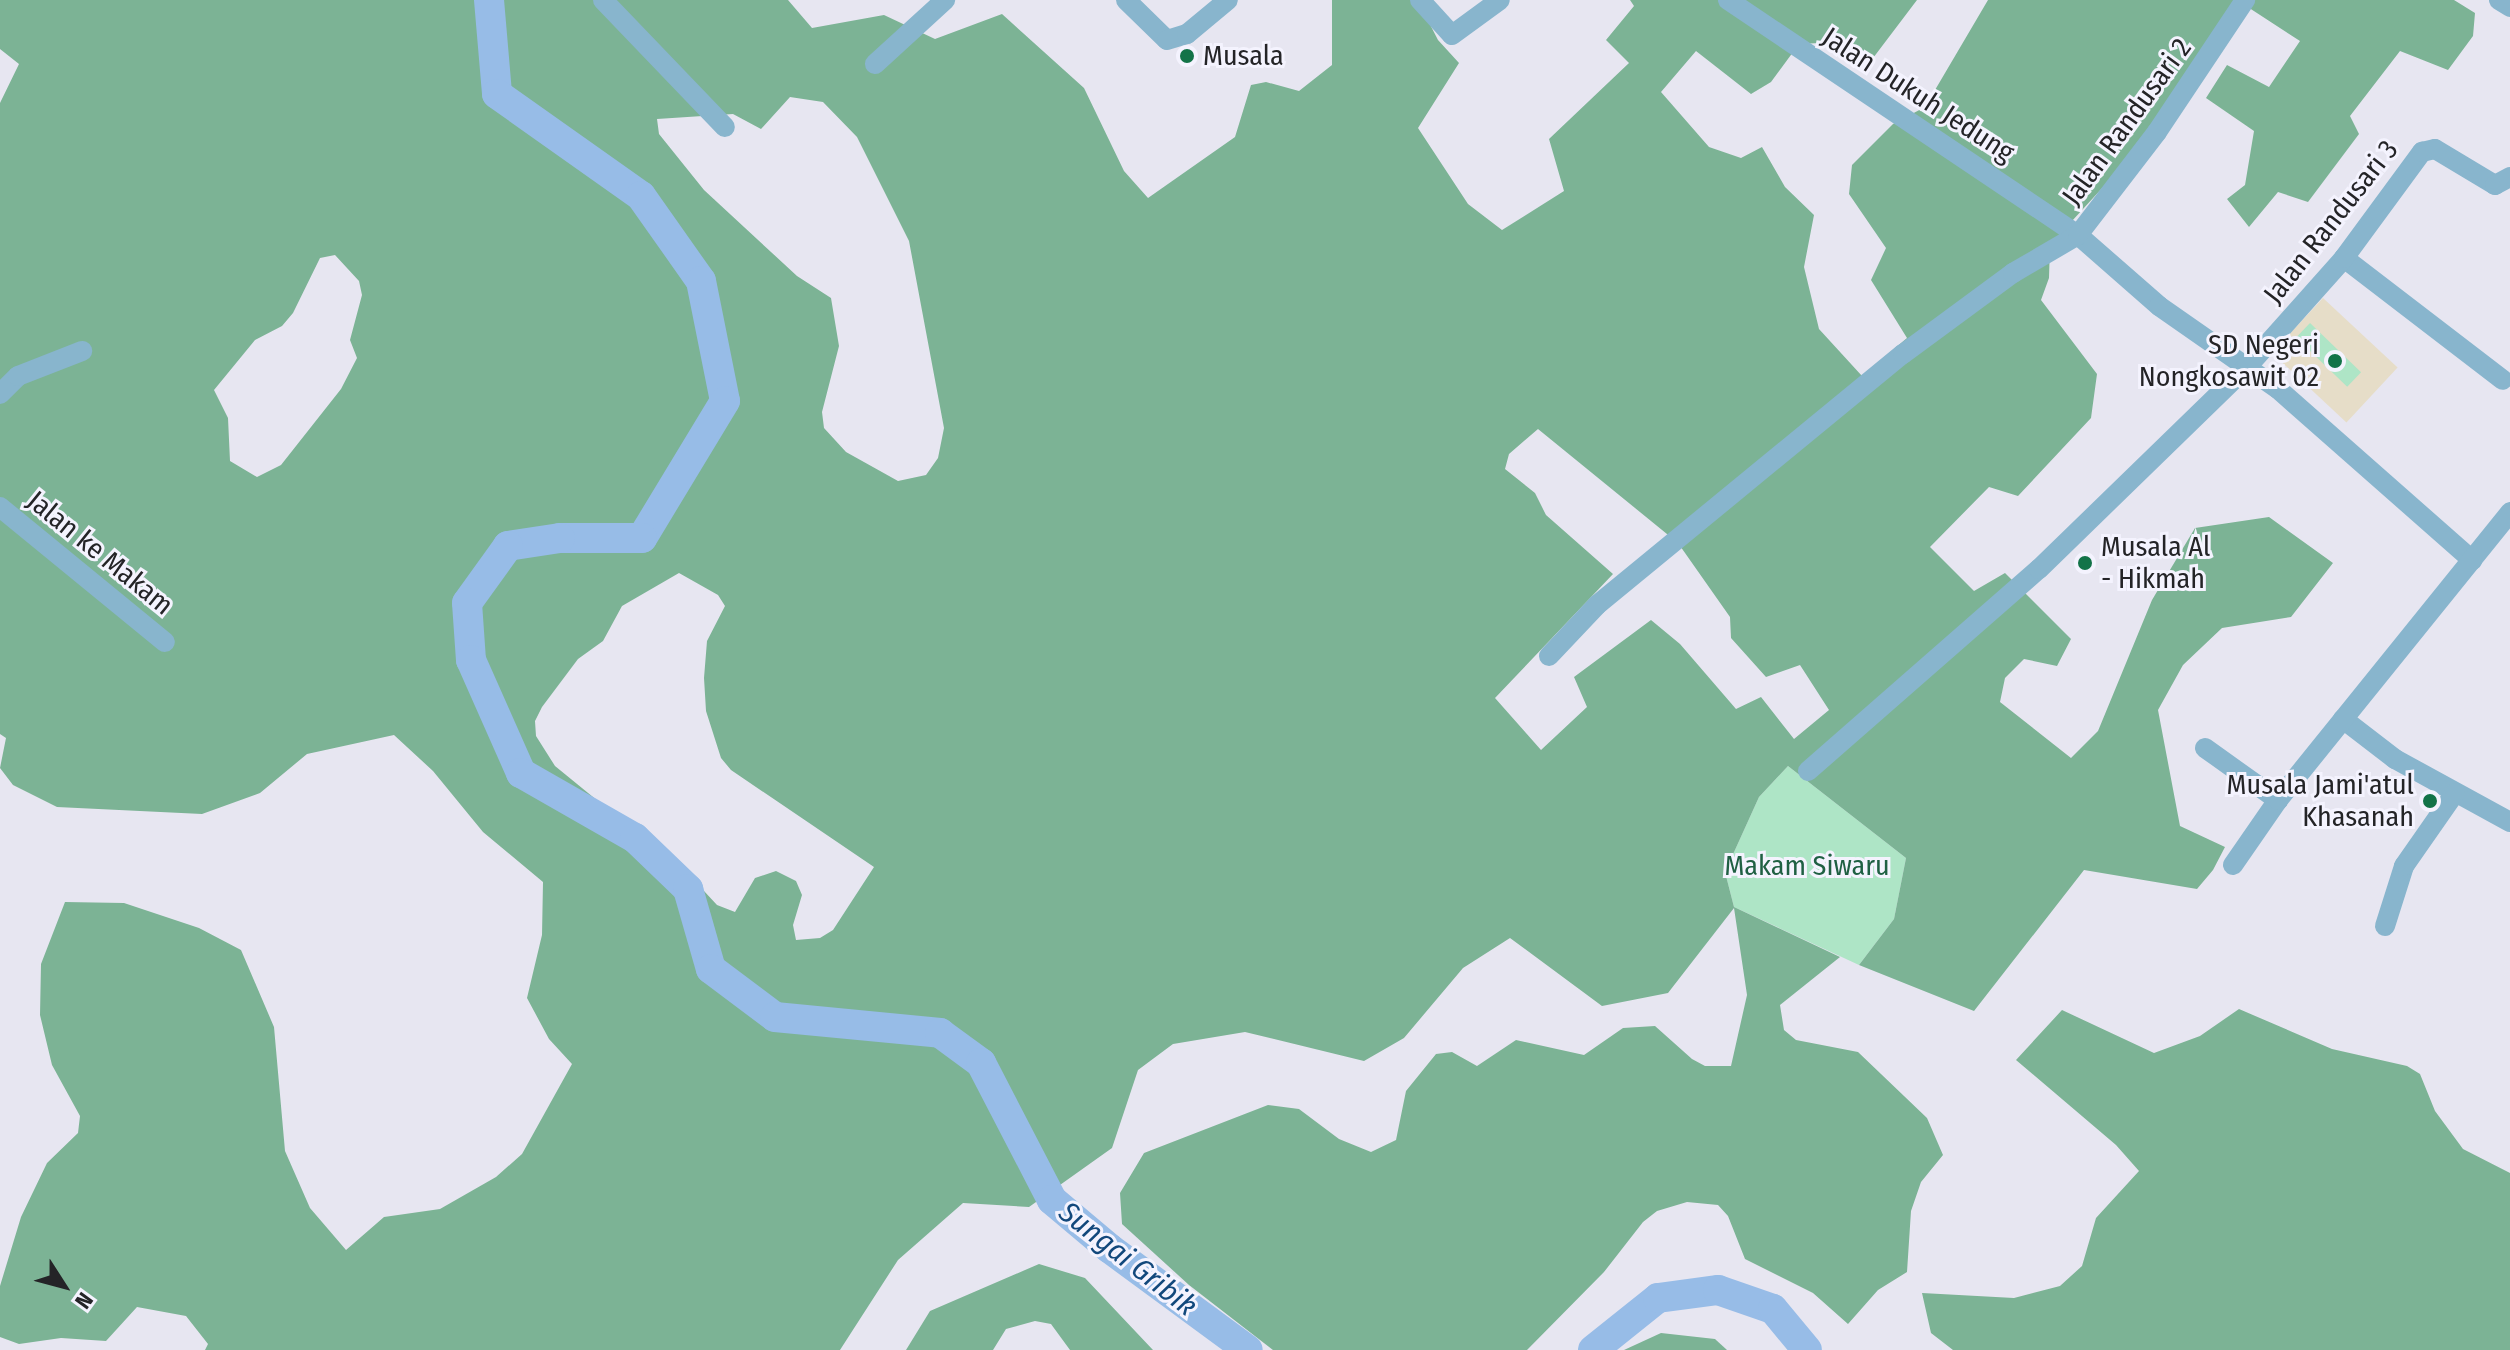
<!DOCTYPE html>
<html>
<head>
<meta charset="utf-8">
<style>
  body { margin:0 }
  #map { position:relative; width:2510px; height:1350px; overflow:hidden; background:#e7e6f1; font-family:"Fira Sans Condensed",sans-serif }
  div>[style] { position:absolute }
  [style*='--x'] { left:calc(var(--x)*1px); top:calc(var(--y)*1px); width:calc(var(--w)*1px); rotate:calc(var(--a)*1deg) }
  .education>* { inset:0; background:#e6ddc8; transform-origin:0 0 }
  .green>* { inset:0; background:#aee5c6; transform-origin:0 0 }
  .forest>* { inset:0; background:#7cb395 }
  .river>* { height:30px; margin:-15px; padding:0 15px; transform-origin:15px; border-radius:15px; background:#97bce7 }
  .street>* { height:20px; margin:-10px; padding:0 10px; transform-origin:10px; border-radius:10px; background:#88b5cd }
  .dots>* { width:22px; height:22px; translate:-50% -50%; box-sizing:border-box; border:4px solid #f4f3fe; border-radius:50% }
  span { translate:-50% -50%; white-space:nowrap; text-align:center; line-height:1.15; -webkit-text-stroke:6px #f4f3fe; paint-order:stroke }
  .poi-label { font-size:28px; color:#242427 }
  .left { translate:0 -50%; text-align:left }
  .right { translate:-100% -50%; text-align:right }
  .street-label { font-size:28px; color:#242427 }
  .park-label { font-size:28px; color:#1f6043 }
  .water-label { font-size:30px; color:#12487c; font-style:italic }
  .north { position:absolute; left:24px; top:1246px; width:80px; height:80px; -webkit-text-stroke:6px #f4f3fe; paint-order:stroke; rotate:126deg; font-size:22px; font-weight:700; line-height:32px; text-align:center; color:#242427 }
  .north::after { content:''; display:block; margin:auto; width:28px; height:36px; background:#242427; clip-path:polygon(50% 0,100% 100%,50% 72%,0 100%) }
</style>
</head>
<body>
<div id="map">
  <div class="education">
    <div style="left:2323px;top:298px;width:102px;height:75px;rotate:43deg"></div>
  </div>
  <div class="green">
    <div style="left:2310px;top:323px;width:71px;height:20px;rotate:44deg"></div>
    <div style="clip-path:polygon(1788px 766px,1906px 858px,1894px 919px,1859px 965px,1734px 907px,1725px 872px,1759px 797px)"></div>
  </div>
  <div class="forest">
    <div style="clip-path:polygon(evenodd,0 0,788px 0,812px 28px,884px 15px,935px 39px,1002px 14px,1084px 88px,1124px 171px,1148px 198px,1235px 137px,1251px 85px,1266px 82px,1299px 91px,1332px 65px,1332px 0,1431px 0,1423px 11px,1438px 40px,1459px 63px,1418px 128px,1468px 204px,1502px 230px,1564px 191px,1549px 139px,1629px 63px,1606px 40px,1634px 6px,1630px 0,1917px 0,1867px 66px,1820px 43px,1799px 44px,1771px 82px,1751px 94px,1696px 51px,1661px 92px,1709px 147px,1741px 158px,1762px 147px,1785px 187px,1814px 215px,1804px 267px,1819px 329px,1862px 376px,1907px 338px,1871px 280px,1886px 248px,1849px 194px,1852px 165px,1893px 124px,1925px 107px,1988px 0,2236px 0,2126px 162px,2050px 245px,2049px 278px,2041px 300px,2097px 374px,2091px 418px,2018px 496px,1989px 487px,1930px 547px,1974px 591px,2005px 573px,2071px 639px,2057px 666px,2024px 659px,2005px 678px,2000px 702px,2071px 758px,2098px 731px,2152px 600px,2195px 528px,2269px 517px,2333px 563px,2291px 617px,2222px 628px,2183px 665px,2158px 710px,2180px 826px,2225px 847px,2213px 870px,2197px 889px,2084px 870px,1974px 1011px,1859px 965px,1894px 919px,1906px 858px,1788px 766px,1759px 797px,1725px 872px,1734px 907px,1840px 957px,1780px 1005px,1784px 1030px,1796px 1040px,1858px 1052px,1927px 1118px,1943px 1155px,1921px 1182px,1911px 1211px,1907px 1272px,1878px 1290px,1848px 1324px,1813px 1293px,1745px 1259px,1728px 1216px,1718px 1205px,1687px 1202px,1657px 1211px,1643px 1222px,1604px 1272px,1527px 1350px,1273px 1350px,1189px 1285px,1122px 1224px,1120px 1193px,1144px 1153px,1268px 1105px,1299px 1109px,1339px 1139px,1371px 1152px,1396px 1140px,1406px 1091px,1436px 1054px,1452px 1052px,1477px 1066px,1516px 1040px,1584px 1055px,1623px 1028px,1655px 1026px,1692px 1059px,1705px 1066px,1731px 1066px,1747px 995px,1734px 908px,1668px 993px,1602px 1006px,1510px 938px,1463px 968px,1404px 1038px,1364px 1061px,1245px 1032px,1173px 1044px,1138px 1070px,1112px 1148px,1029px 1207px,963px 1203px,898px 1260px,840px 1350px,205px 1350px,208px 1344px,186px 1316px,137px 1307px,106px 1341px,61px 1338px,19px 1344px,0 1337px,0 1286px,21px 1217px,47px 1163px,78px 1133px,80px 1116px,52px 1065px,40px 1015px,41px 964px,65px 902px,124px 903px,199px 928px,241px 950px,274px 1027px,285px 1151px,310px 1208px,346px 1250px,384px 1217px,440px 1209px,496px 1177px,522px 1154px,572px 1064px,549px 1039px,527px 998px,542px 935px,543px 882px,483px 832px,433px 771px,394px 735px,307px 754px,260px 793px,202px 814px,57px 807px,13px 785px,0 768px,6px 738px,0 734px,0 103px,19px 64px,0 49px,0 0,790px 97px,823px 102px,857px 137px,909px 241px,944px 428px,938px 458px,926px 475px,898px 481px,846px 452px,824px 428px,822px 412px,839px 346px,831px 298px,797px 276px,704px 190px,659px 134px,657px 119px,733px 114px,761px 129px,790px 97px,0 0,335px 255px,359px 281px,362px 295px,350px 340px,357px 358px,341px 389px,281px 465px,257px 477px,230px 461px,228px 418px,214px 390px,255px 340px,282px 326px,293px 313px,320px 258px,335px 255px,0 0,1538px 429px,1678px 543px,1730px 617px,1731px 638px,1766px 677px,1800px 665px,1829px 710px,1794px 739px,1761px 697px,1736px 709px,1680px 644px,1651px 620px,1574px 677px,1587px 707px,1541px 750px,1495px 698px,1613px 574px,1546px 515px,1535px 493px,1505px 469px,1509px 454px,1538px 429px,0 0,679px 573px,718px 595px,725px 606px,707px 641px,704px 678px,706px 711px,721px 758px,731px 770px,874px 867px,833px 930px,820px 938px,796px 940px,793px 925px,802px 895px,796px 881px,776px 871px,755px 878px,735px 912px,717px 905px,691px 877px,555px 766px,536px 736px,535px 721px,542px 707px,578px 659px,603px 641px,622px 606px,679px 573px)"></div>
    <div style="clip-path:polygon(2237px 0,2454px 0,2475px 13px,2473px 36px,2448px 70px,2400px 51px,2350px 116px,2359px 134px,2308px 202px,2278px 192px,2249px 227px,2227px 199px,2245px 185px,2254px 131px,2206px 98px,2227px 65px,2269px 87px,2300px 41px)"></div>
    <div style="clip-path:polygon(2239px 1009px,2332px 1049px,2407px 1066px,2420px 1074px,2435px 1111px,2463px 1149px,2510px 1173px,2510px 1350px,1953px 1350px,1931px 1333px,1922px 1293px,2014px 1298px,2060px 1286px,2082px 1266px,2096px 1218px,2139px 1171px,2116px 1145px,2016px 1060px,2062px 1010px,2154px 1053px,2200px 1036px)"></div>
    <div style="clip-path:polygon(1039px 1264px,1085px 1278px,1153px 1350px,1070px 1350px,1051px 1324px,1035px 1321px,1006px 1329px,993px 1350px,906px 1350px,930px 1311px)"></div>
    <div style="clip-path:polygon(1661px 1333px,1715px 1339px,1727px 1350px,1624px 1350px)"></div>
  </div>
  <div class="river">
    <div style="--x:489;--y:0;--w:94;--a:85.1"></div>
    <div style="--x:497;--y:94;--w:176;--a:35.3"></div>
    <div style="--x:641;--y:196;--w:104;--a:54.8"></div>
    <div style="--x:701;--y:281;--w:122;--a:78.7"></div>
    <div style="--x:725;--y:401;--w:160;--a:121.2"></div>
    <div style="--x:642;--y:538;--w:82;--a:180"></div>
    <div style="--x:560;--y:538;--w:53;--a:171.3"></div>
    <div style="--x:508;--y:546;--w:70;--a:125.7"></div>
    <div style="--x:467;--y:603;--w:57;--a:86"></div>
    <div style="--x:471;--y:660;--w:124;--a:66.1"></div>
    <div style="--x:521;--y:773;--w:131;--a:29.7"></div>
    <div style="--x:635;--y:838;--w:74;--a:43.9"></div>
    <div style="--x:688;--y:889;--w:83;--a:74"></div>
    <div style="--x:711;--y:969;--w:80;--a:36.9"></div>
    <div style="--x:775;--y:1017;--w:166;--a:5.5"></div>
    <div style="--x:940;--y:1033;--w:51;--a:36.2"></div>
    <div style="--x:981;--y:1063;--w:154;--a:62.6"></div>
    <div style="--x:1052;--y:1200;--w:75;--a:40.1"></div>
    <div style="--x:1109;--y:1248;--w:172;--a:36.3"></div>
    <div style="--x:1593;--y:1350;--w:83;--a:-38.7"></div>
    <div style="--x:1658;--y:1298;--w:61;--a:-7.6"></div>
    <div style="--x:1718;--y:1290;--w:58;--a:19.1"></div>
    <div style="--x:1773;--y:1309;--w:53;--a:50.3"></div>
  </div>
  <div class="street">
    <div style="--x:603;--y:0;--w:176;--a:46.2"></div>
    <div style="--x:1126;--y:0;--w:57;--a:44.3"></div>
    <div style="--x:1167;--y:40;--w:21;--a:-17"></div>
    <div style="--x:1187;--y:34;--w:53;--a:-39.7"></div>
    <div style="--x:1420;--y:0;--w:47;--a:47.6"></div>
    <div style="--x:1452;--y:35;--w:59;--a:-36.1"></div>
    <div style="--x:1728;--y:0;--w:422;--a:33.9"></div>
    <div style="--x:2078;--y:235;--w:108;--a:41.2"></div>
    <div style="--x:2159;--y:306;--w:145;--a:34.9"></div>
    <div style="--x:2278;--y:389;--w:259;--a:41.4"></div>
    <div style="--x:2499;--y:0;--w:13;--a:32"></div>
    <div style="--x:875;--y:64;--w:95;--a:-42.4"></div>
    <div style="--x:2344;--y:258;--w:200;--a:37.5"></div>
    <div style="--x:0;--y:394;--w:25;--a:-45"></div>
    <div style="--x:18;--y:376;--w:69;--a:-21.3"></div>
    <div style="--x:0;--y:507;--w:213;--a:39.3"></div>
    <div style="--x:1549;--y:656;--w:70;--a:-46.7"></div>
    <div style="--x:1597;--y:605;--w:396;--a:-39.4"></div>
    <div style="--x:1903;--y:354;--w:137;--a:-36.4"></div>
    <div style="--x:2013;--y:273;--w:75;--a:-30.3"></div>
    <div style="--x:2078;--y:235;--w:130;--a:-52.5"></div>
    <div style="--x:2157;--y:132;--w:159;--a:-56.3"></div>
    <div style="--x:2343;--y:719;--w:66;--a:37.6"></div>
    <div style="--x:2395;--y:759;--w:131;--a:28.7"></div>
    <div style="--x:2205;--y:748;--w:90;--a:35.5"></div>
    <div style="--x:1808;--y:771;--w:307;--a:-41.2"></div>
    <div style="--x:2039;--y:569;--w:290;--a:-44.2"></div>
    <div style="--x:2247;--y:367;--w:146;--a:-48.3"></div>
    <div style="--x:2344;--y:258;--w:132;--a:-53.7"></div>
    <div style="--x:2422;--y:152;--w:13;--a:-13"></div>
    <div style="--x:2435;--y:149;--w:70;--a:31"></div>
    <div style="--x:2495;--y:185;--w:17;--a:-28"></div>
    <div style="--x:2233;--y:865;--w:79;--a:-55.3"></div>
    <div style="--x:2278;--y:800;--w:370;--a:-51.1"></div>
    <div style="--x:2385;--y:926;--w:63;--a:-72.4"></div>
    <div style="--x:2404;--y:866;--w:89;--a:-55.1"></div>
  </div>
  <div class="dots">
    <div style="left:1187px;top:56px;background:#137348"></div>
    <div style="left:2335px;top:361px;background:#137348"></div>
    <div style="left:2085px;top:563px;background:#137348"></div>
    <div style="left:2430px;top:801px;background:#137348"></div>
  </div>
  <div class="poi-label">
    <span class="left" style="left:1203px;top:56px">Musala</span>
    <span class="right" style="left:2319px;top:361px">SD Negeri<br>Nongkosawit 02</span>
    <span class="left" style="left:2101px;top:563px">Musala Al<br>- Hikmah</span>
    <span class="right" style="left:2414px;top:801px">Musala Jami'atul<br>Khasanah</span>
  </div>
  <div class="street-label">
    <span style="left:1918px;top:95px;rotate:33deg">Jalan Dukuh Jedung</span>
    <span style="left:2127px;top:122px;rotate:-54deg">Jalan Randusari 2</span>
    <span style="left:2331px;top:222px;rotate:-52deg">Jalan Randusari 3</span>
    <span style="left:100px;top:553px;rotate:39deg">Jalan ke Makam</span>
  </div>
  <div class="park-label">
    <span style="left:1807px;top:866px">Makam Siwaru</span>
  </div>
  <div class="water-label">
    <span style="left:1128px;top:1259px;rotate:38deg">Sungai Gribik</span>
  </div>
  <div class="north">N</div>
</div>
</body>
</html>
